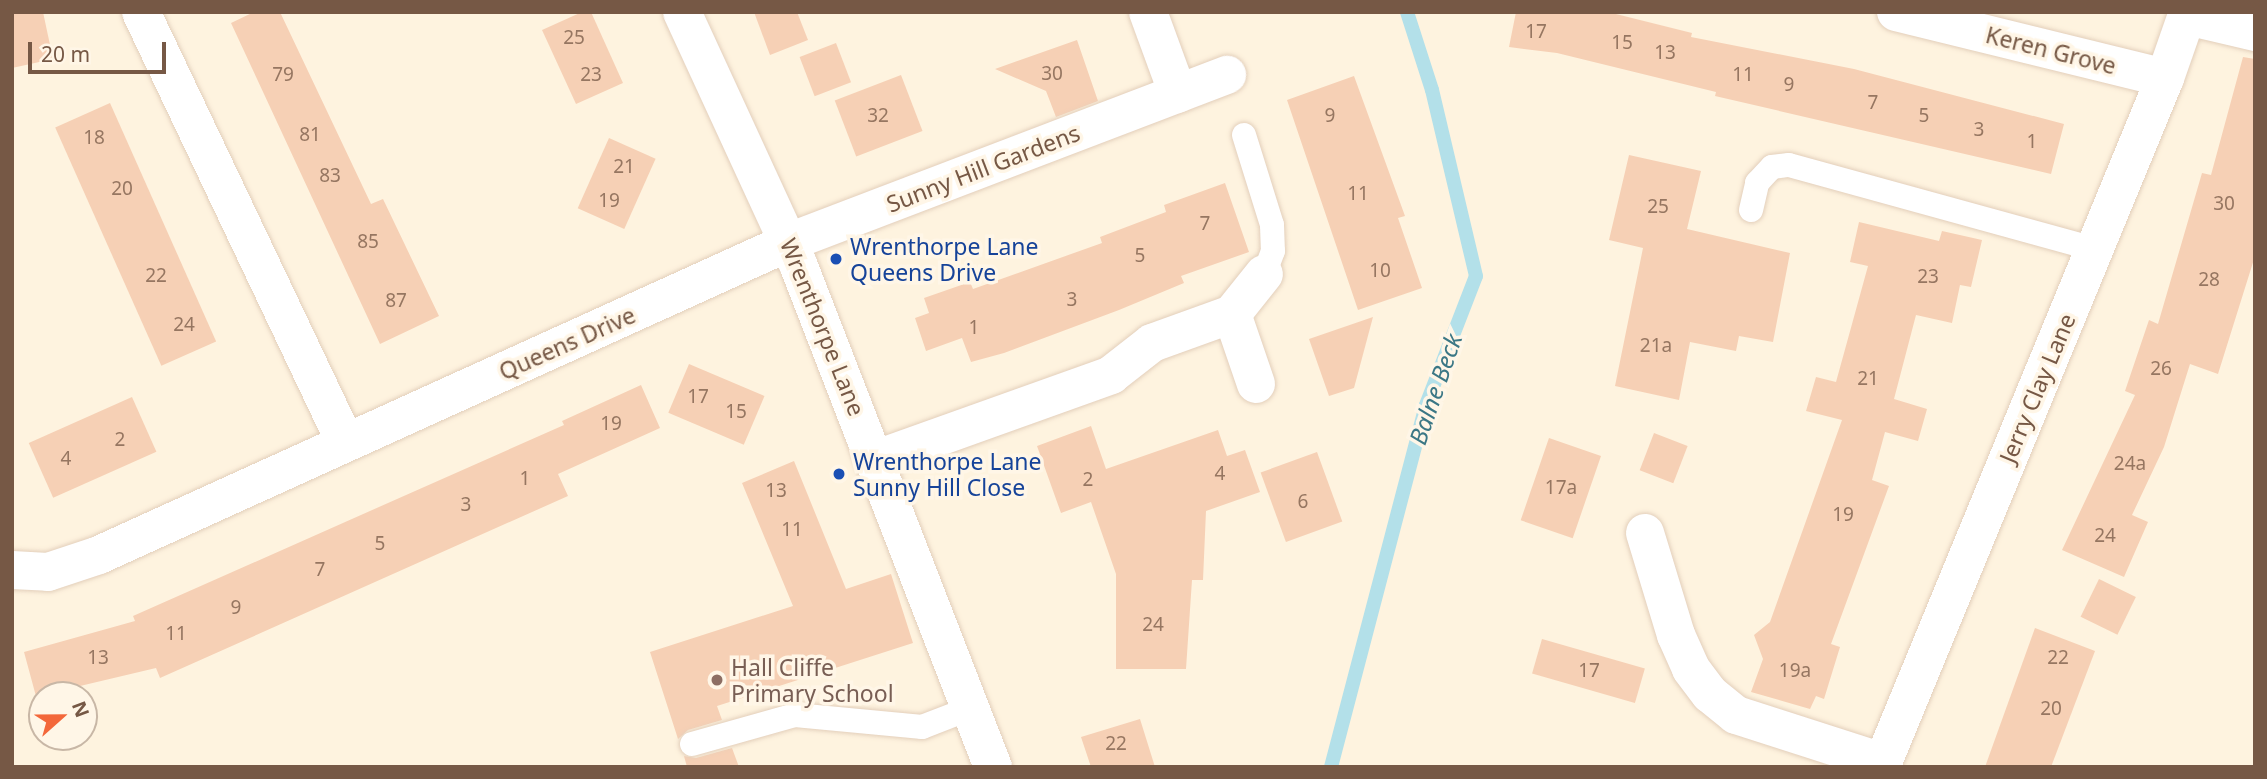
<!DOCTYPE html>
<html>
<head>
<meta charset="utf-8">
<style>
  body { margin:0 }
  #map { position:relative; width:2267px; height:779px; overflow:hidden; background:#fef3df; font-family:"Noto Sans",sans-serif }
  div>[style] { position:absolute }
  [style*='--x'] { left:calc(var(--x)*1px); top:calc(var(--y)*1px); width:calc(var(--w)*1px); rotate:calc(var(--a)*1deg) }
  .stream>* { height:14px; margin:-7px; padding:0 7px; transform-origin:7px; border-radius:7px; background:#b3e0e9 }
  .building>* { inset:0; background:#f6d0b5; transform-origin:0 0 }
  .roads { filter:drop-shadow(0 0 2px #e3cfbb) drop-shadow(0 0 2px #e3cfbb) }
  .service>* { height:24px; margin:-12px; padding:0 12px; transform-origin:12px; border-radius:12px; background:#fff }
  .minor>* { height:38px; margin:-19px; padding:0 19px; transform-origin:19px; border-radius:19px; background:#fff }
  .tertiary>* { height:38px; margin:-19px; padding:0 19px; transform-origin:19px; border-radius:19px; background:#fff }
  .dots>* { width:19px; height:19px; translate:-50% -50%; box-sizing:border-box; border:4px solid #fff6e7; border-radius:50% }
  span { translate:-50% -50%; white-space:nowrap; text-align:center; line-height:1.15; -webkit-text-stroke:7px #fff6e7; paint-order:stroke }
  .number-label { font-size:19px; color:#967661 }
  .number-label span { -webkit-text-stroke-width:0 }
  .street-label { font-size:23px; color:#765845 }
  .transit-label { font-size:23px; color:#164399 }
  .left { translate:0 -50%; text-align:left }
  .education-label { font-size:23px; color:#785e54 }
  .water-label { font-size:24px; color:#3b7785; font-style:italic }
  .frame { position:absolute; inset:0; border:14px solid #765845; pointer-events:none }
  .north { position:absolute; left:28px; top:681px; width:70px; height:70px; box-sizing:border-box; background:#fff6e7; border:2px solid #c8b7a6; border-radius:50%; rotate:69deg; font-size:19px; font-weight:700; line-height:28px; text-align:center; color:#765845 }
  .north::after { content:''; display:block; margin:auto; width:24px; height:32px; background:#f3673a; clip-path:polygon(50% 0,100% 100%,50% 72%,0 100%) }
  .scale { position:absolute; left:28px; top:42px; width:138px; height:32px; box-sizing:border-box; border:4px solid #765845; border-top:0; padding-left:9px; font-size:21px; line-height:24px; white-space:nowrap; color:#765845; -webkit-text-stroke:5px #fff6e7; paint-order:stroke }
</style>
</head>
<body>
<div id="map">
  <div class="stream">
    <div style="--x:1331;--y:767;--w:374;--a:-75.3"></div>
    <div style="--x:1426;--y:405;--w:138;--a:-68.8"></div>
    <div style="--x:1476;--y:276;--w:191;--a:-103.3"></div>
    <div style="--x:1432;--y:90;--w:82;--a:-107.8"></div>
  </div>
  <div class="building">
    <div style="clip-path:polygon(12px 12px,43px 12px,53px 59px,12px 68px)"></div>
    <div style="clip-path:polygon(254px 12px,280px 12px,371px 204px,383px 199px,439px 316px,380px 344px,231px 23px)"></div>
    <div style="clip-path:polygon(582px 12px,591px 12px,623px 83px,576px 104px,542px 30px)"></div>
    <div style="clip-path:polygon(754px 12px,797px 12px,808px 40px,770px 55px)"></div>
    <div style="clip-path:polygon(1516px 12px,1608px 12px,1692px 33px,1691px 37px,1854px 69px,2064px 124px,2051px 174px,1715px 96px,1716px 92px,1557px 53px,1509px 47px)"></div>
    <div style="clip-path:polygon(1077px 40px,1098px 101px,1056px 117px,1046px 91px,995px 69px)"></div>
    <div style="left:836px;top:43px;width:42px;height:39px;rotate:69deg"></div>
    <div style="clip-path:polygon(2243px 57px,2255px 59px,2255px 256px,2218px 374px,2190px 364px,2164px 447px,2132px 515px,2148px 522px,2124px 577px,2062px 550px,2135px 395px,2125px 391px,2149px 320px,2158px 324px,2202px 173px,2211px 175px)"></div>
    <div style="left:901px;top:75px;width:60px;height:71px;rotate:69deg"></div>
    <div style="clip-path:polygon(1354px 76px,1405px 216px,1398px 218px,1422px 288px,1358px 310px,1287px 100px)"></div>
    <div style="left:110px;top:103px;width:261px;height:60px;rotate:66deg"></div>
    <div style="left:609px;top:138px;width:51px;height:77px;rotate:24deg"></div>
    <div style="clip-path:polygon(1629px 155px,1701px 171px,1687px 229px,1790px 253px,1773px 342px,1739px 336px,1736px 351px,1690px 342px,1679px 400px,1615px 386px,1643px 248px,1609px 240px)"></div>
    <div style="clip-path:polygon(1225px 183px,1249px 252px,1181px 276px,1184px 283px,1119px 310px,1004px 353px,971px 362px,962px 338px,926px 351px,915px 318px,929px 313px,924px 298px,970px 282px,973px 289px,1102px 243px,1100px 237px,1166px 212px,1164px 205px)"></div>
    <div style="clip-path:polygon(1859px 222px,1939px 241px,1942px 231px,1982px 240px,1971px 287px,1960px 285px,1952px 323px,1916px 315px,1894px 399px,1927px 409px,1918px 441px,1885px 432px,1872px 480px,1889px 486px,1831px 644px,1840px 647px,1824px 699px,1816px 696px,1810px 709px,1751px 692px,1763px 659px,1754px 635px,1770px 622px,1842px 420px,1806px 411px,1816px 377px,1836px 382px,1868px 266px,1850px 262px)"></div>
    <div style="clip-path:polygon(1373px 317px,1354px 388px,1329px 396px,1309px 339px)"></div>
    <div style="left:689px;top:364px;width:82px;height:53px;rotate:23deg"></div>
    <div style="clip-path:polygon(641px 385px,660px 428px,558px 474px,568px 496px,160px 678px,156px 668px,42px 695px,37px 700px,24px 652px,135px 621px,133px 616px,564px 425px,562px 421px)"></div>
    <div style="left:132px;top:397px;width:60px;height:113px;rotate:66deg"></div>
    <div style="clip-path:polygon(1091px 426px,1106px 469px,1218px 430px,1227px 456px,1245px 450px,1260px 492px,1206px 511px,1203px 580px,1192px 580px,1186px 669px,1116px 669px,1116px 574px,1091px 502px,1061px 513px,1037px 446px)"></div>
    <div style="left:1654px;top:433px;width:36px;height:40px;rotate:21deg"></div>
    <div style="left:1549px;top:438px;width:55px;height:87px;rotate:19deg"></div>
    <div style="left:1317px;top:452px;width:74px;height:60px;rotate:70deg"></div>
    <div style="clip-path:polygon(794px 461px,846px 589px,891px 574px,913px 643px,717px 706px,722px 720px,688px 730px,678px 739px,650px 652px,793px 606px,742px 483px)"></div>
    <div style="left:2099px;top:579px;width:41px;height:42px;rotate:26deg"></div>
    <div style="clip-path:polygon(2035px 628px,2095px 651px,2051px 767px,1985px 767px)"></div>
    <div style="left:1542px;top:639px;width:107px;height:36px;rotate:16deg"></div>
    <div style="clip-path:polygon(1140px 719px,1155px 767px,1091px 767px,1081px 737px)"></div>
    <div style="clip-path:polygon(732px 748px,739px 767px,687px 767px,684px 756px,696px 758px)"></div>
  </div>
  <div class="roads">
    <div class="service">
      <div style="--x:1244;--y:135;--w:94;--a:72.7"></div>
      <div style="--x:1272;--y:225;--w:26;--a:88"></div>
      <div style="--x:1273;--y:251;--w:25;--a:111"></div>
      <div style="--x:1751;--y:210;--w:28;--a:-77"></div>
      <div style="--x:1757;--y:183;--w:22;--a:-47"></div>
      <div style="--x:1772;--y:167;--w:17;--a:-7"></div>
      <div style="--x:1789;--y:165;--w:317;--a:15.4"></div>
      <div style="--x:692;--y:744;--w:107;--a:-15.7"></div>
      <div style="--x:795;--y:715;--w:128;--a:5.4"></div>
      <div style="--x:922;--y:727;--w:53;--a:-21.2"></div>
    </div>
    <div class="minor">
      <div style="--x:141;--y:12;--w:477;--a:64.6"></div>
      <div style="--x:1148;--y:12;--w:87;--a:69.9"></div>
      <div style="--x:1896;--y:12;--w:277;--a:13.8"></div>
      <div style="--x:2187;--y:16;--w:70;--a:13.2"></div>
      <div style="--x:1256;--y:384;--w:74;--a:-108.9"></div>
      <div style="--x:1232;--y:314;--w:51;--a:-51.3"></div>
      <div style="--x:877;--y:459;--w:249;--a:-19.7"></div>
      <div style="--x:1111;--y:375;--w:52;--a:-38"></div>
      <div style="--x:1152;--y:343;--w:85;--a:-19.9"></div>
      <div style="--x:1645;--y:533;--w:107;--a:73.1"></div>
      <div style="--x:1676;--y:635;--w:37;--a:66"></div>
      <div style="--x:1691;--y:669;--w:31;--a:53"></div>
      <div style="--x:1710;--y:694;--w:33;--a:39"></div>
      <div style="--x:1736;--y:715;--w:153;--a:17.8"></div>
      <div style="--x:12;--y:570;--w:36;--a:3"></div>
      <div style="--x:48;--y:572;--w:54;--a:-18.4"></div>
      <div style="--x:99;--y:555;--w:758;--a:-24.4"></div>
      <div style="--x:789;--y:242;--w:469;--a:-20.9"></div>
    </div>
    <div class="tertiary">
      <div style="--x:682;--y:12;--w:277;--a:65.3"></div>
      <div style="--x:798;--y:264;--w:539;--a:68.81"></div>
      <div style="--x:1881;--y:767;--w:745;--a:-67.6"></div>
      <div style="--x:2165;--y:78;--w:70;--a:-70.8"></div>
    </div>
  </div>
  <div class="dots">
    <div style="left:836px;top:259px;background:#1a4fb4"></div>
    <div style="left:839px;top:474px;background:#1a4fb4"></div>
    <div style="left:717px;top:680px;background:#8d6e63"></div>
  </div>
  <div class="number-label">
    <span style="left:1536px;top:32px">17</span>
    <span style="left:574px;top:38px">25</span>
    <span style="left:1622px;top:43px">15</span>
    <span style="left:1665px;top:53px">13</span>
    <span style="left:1052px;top:74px">30</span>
    <span style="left:283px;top:75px">79</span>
    <span style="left:591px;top:75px">23</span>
    <span style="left:1743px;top:75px">11</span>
    <span style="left:1789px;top:85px">9</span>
    <span style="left:1873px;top:103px">7</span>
    <span style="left:878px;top:116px">32</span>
    <span style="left:1330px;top:116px">9</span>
    <span style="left:1924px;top:116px">5</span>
    <span style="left:1979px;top:130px">3</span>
    <span style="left:310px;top:135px">81</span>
    <span style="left:94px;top:138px">18</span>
    <span style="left:2032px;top:142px">1</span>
    <span style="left:624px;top:167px">21</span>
    <span style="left:330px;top:176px">83</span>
    <span style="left:122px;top:189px">20</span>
    <span style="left:1358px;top:194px">11</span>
    <span style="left:609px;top:201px">19</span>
    <span style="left:2224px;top:204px">30</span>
    <span style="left:1658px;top:207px">25</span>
    <span style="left:1205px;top:224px">7</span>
    <span style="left:368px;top:242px">85</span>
    <span style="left:1140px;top:256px">5</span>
    <span style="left:1380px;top:271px">10</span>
    <span style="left:156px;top:276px">22</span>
    <span style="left:1928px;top:277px">23</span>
    <span style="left:2209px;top:280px">28</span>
    <span style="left:1072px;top:300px">3</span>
    <span style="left:396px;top:301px">87</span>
    <span style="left:184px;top:325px">24</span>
    <span style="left:974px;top:328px">1</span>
    <span style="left:1656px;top:346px">21a</span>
    <span style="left:2161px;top:369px">26</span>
    <span style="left:1868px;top:379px">21</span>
    <span style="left:698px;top:397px">17</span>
    <span style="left:736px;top:412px">15</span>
    <span style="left:611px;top:424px">19</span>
    <span style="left:120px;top:440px">2</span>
    <span style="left:66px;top:459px">4</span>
    <span style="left:2130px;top:464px">24a</span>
    <span style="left:1220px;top:474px">4</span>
    <span style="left:525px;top:479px">1</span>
    <span style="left:1088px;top:480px">2</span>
    <span style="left:1561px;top:488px">17a</span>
    <span style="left:776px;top:491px">13</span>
    <span style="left:1303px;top:502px">6</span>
    <span style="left:466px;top:505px">3</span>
    <span style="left:1843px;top:515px">19</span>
    <span style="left:792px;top:530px">11</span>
    <span style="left:2105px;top:536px">24</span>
    <span style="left:380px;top:544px">5</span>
    <span style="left:320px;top:570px">7</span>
    <span style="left:236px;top:608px">9</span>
    <span style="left:1153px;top:625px">24</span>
    <span style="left:176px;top:634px">11</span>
    <span style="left:98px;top:658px">13</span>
    <span style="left:2058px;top:658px">22</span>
    <span style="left:1589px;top:671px">17</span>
    <span style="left:1795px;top:671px">19a</span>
    <span style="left:2051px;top:709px">20</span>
    <span style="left:1116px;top:744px">22</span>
  </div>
  <div class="street-label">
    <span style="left:2051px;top:50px;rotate:14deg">Keren Grove</span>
    <span style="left:983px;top:168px;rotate:-21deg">Sunny Hill Gardens</span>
    <span style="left:823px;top:327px;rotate:68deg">Wrenthorpe Lane</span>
    <span style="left:567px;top:343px;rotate:-24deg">Queens Drive</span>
    <span style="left:2037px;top:388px;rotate:-67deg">Jerry Clay Lane</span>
  </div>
  <div class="transit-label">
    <span class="left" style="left:850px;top:259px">Wrenthorpe Lane<br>Queens Drive</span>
    <span class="left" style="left:853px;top:474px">Wrenthorpe Lane<br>Sunny Hill Close</span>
  </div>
  <div class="education-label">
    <span class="left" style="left:731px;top:680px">Hall Cliffe<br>Primary School</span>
  </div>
  <div class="water-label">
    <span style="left:1435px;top:389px;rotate:-71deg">Balne Beck</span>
  </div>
  <div class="frame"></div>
  <div class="north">N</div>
  <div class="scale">20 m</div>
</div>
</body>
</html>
